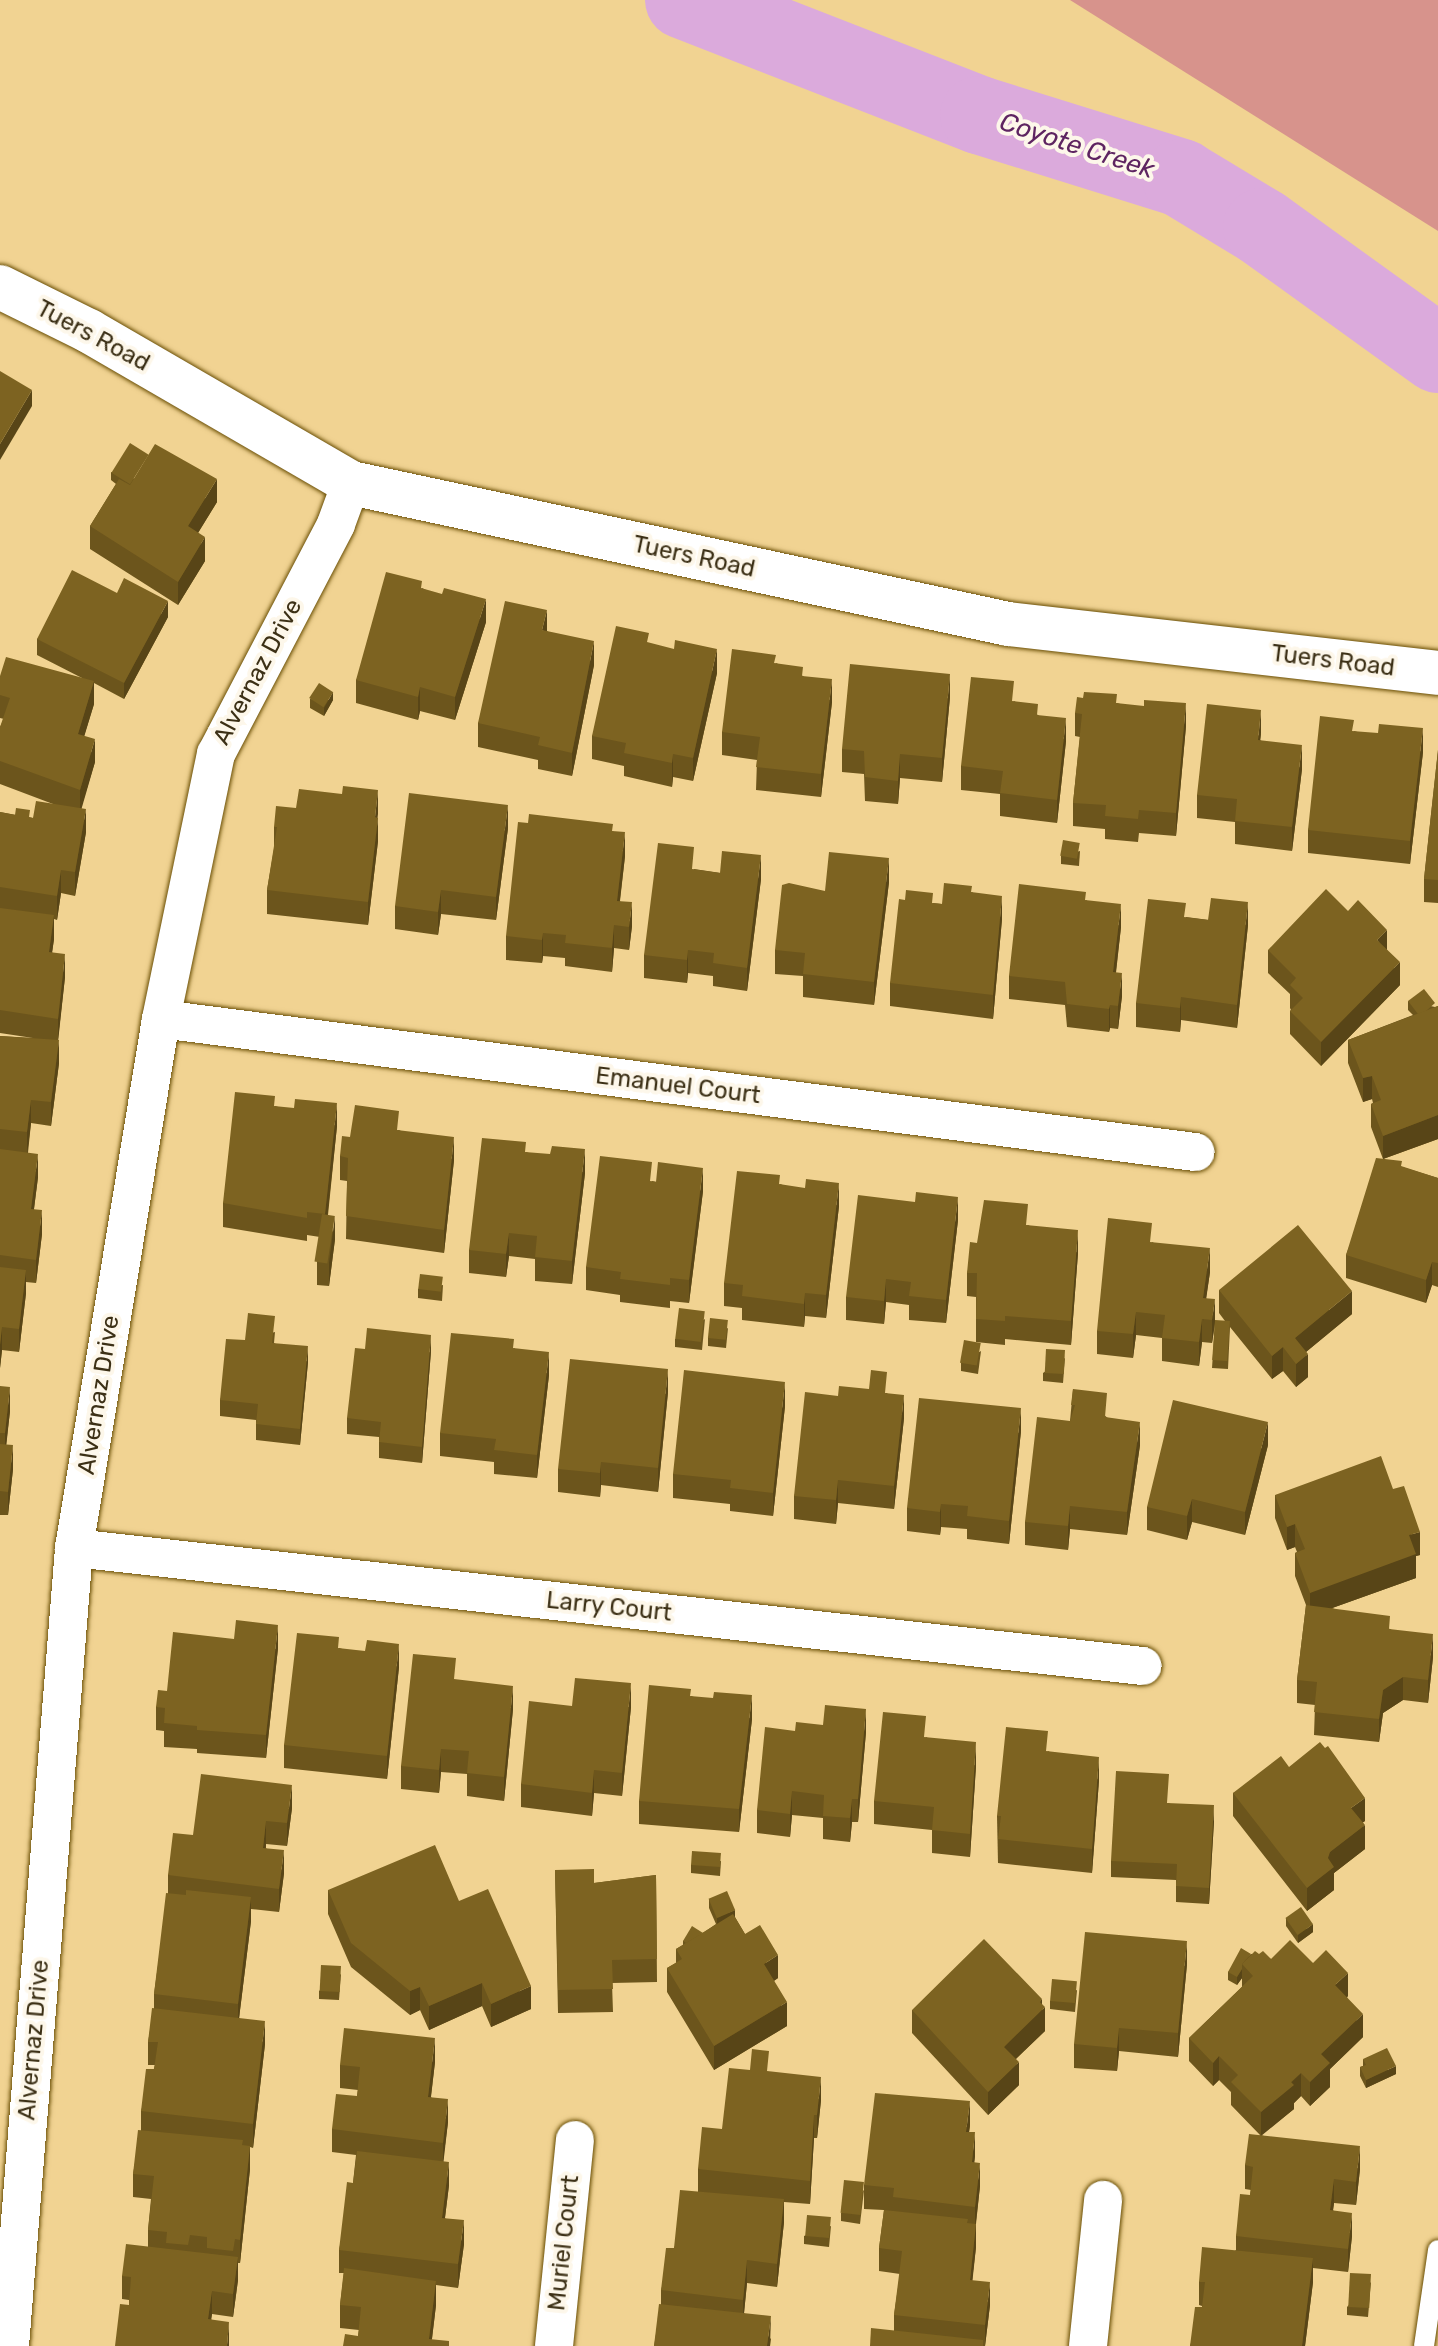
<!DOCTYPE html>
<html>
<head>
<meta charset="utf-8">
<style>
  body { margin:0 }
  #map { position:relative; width:1438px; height:2346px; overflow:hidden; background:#f1d392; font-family:Rubik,sans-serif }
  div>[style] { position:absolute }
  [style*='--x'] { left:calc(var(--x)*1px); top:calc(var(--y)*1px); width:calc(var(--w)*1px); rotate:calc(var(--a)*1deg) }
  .green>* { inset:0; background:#d7938c }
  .river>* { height:78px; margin:-39px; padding:0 39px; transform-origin:39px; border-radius:39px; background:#dbaadc }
  .roads { filter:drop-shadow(0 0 2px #694e04) drop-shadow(0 0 2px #694e04) }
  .service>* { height:20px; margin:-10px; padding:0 10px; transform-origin:10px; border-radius:10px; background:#fff }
  .minor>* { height:38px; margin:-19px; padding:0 19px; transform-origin:19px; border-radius:19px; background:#fff }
  .tertiary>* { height:44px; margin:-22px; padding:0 22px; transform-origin:22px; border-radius:22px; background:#fff }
  .wall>* { inset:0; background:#6c551c }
  .shaded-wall>* { inset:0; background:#584517 }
  .building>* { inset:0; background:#7d6321; transform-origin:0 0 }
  span { translate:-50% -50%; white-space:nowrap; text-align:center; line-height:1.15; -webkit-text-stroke:8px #fdf7ea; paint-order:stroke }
  .street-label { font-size:24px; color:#3c3016 }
  .water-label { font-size:26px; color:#5e2461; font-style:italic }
</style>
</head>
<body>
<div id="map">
  <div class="green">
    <div style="clip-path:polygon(1070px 0,1438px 0,1438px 231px)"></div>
  </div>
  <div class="river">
    <div style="--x:684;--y:0;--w:317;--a:21.3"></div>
    <div style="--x:979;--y:115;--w:212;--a:17.3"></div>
    <div style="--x:1181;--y:178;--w:95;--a:31.2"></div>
    <div style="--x:1262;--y:227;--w:217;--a:35.8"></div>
  </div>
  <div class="roads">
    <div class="service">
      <div style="--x:1424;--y:2346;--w:97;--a:-81.7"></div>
    </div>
    <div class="minor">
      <div style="--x:161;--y:1019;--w:1043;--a:7.33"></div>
      <div style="--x:74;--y:1548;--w:1075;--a:6.3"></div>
      <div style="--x:10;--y:2346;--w:801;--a:-85.41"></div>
      <div style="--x:74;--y:1548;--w:536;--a:-80.66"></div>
      <div style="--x:161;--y:1019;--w:271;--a:-78.3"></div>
      <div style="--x:216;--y:754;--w:259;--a:-62.4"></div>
      <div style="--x:336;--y:524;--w:44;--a:-69.9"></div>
      <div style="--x:554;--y:2346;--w:207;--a:-84.2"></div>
      <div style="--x:1088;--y:2346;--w:147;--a:-84.1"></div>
    </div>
    <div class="tertiary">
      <div style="--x:0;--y:287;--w:99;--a:26.3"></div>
      <div style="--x:89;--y:331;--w:303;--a:30.1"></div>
      <div style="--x:351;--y:483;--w:672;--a:12.11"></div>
      <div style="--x:1008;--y:624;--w:433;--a:6.5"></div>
    </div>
  </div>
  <div class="wall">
    <div style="clip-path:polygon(111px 472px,217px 502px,198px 533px,205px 561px,178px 605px,90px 549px,90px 526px,116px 484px,111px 480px)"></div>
    <div style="clip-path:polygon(422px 588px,486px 622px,455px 720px,420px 711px,418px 720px,356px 703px,356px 680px)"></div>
    <div style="clip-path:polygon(117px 593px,168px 617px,124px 699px,94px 683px,94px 704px,84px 736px,95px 762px,81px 808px,86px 832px,75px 896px,61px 893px,57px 920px,54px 919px,54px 939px,52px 952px,65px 977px,58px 1039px,59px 1063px,51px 1126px,31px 1123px,28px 1153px,38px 1177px,34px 1209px,42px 1234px,36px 1283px,26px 1282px,26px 1293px,19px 1352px,2px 1350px,0 1368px,0 1036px,33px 1038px,0 1033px,0 812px,33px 818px,53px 804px,0 784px,0 727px,4px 719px,0 718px,0 676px,82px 678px,37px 655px,37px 639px)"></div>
    <div style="clip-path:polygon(547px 631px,594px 665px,572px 776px,538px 769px,538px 760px,478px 747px,478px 723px)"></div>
    <div style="clip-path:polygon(649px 643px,717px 673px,693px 781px,673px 777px,672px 787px,624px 776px,624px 766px,592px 759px,592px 736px)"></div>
    <div style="clip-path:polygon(776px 663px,803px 676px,832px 702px,821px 797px,756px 790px,757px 760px,722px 755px,722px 732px)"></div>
    <div style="clip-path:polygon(950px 697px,942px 782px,900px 778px,898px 804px,865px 801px,864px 774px,842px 772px,842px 749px)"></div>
    <div style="clip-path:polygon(310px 699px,333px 700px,324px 716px,310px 708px)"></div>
    <div style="clip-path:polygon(1014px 701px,1038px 715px,1066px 741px,1057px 823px,1000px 816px,1000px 794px,961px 790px,961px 766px)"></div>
    <div style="clip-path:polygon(1117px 703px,1186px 726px,1176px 836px,1139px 833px,1138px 842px,1105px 839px,1105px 829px,1073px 826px,1073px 803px,1080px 737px,1075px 736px,1075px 713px)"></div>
    <div style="clip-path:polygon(1354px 731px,1423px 752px,1410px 864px,1308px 853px,1308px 830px)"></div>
    <div style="clip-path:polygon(1261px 733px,1260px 740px,1302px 769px,1292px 851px,1235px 844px,1235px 822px,1197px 818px,1197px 795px)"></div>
    <div style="clip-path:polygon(1438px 750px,1438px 903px,1424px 902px,1424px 879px)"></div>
    <div style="clip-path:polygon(296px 808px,377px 817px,378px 841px,368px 925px,267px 914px,267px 890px,274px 849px,274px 827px)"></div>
    <div style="clip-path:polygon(508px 828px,496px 920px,441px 914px,438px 935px,395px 929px,395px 906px)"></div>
    <div style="clip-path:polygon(613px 831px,625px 856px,620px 901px,632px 926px,629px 950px,614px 948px,612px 972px,565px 966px,565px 958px,543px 956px,542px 963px,506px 960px,506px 936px)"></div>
    <div style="clip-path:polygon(1080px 851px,1079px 866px,1061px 864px,1061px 856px)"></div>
    <div style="clip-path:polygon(694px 869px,761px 879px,747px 991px,713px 986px,713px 976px,688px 973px,687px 983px,644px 978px,644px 955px)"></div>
    <div style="clip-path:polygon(889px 882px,874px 1005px,803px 997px,803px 976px,775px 974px,775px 950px,825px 891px)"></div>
    <div style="clip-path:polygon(972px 892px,1002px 919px,993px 1019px,890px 1006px,890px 983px,933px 903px,942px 904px)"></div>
    <div style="clip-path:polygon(1086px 900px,1121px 927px,1116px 973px,1122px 996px,1118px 1029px,1110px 1028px,1109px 1032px,1067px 1027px,1065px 1005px,1009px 999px,1009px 976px)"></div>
    <div style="clip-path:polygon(1186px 917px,1248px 925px,1237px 1028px,1181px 1020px,1180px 1032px,1136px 1027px,1136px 1003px)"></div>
    <div style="clip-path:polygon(1268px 950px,1387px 950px,1400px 985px,1321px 1066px,1290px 1034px,1290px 1011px,1291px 1010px,1290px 1008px,1290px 994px,1268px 973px)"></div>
    <div style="clip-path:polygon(1408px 1001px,1435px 1007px,1438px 1006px,1438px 1139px,1383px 1159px,1402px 1167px,1438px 1178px,1438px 1287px,1432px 1285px,1426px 1303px,1346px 1278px,1346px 1255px,1383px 1159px,1371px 1127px,1371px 1104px,1373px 1103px,1372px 1099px,1363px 1102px,1348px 1063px,1348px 1040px,1413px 1015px,1408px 1010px)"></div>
    <div style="clip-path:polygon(275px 1106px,337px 1126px,328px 1215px,335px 1239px,329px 1286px,317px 1285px,317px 1262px,320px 1237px,307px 1235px,307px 1241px,223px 1227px,223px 1203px)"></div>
    <div style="clip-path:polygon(399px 1130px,454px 1160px,444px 1253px,346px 1239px,347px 1181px,340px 1180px,340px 1156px,350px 1137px)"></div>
    <div style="clip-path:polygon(526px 1152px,585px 1173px,572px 1284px,535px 1281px,535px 1259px,509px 1256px,506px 1277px,469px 1273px,469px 1250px)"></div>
    <div style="clip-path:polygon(652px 1181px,703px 1191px,689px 1303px,670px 1301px,670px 1308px,620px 1302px,620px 1295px,586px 1290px,586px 1267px)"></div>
    <div style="clip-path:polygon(780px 1184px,839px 1206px,826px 1318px,805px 1316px,804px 1327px,742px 1320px,742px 1308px,724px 1306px,724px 1283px)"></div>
    <div style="clip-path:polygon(958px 1220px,946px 1323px,909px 1320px,909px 1305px,886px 1302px,884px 1324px,846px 1320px,846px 1297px)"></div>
    <div style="clip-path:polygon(1028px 1225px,1078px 1253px,1071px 1345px,1005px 1339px,1005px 1345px,976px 1342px,976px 1297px,967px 1296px,967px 1273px,977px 1243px)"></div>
    <div style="clip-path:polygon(1152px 1242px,1210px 1272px,1206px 1298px,1215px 1321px,1225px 1321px,1219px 1313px,1219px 1290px,1352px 1314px,1306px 1352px,1308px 1377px,1296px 1387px,1283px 1371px,1272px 1379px,1230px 1327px,1228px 1369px,1212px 1368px,1215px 1324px,1212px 1343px,1202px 1342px,1199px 1366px,1162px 1361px,1162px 1338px,1136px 1335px,1133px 1358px,1097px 1354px,1097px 1331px)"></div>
    <div style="clip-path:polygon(443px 1285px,442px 1301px,418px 1298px,418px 1289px)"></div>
    <div style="clip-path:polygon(705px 1319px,702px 1350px,675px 1347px,675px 1339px)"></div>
    <div style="clip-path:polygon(728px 1328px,726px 1348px,708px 1346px,708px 1338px)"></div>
    <div style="clip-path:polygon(275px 1332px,274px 1343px,308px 1362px,300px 1445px,256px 1440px,256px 1420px,220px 1416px,220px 1400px,245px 1340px)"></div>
    <div style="clip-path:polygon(514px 1348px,549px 1375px,537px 1478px,494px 1474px,494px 1462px,440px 1456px,440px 1433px)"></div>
    <div style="clip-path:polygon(431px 1351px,422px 1463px,379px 1458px,379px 1437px,347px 1434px,347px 1418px)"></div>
    <div style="clip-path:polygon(981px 1351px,978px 1374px,961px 1371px,961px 1363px)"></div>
    <div style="clip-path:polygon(1065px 1358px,1063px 1383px,1043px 1381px,1043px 1373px)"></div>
    <div style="clip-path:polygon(0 1386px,10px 1411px,6px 1445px,13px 1469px,8px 1515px,0 1515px)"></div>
    <div style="clip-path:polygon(1073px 1389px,1140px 1445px,1127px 1535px,1070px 1529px,1068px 1550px,1025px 1545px,1025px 1522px,1070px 1421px)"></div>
    <div style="clip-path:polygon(668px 1392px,658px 1492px,601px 1485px,600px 1497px,558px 1492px,558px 1469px)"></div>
    <div style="clip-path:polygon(887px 1393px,904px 1418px,894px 1509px,838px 1503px,836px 1524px,794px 1519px,794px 1496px,838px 1396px)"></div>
    <div style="clip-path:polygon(785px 1406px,773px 1516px,730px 1511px,730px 1504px,673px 1498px,673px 1474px)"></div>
    <div style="clip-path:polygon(1021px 1431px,1009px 1544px,967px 1539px,967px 1529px,941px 1527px,940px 1535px,907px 1531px,907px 1508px)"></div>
    <div style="clip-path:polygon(1268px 1445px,1245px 1535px,1192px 1522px,1187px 1540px,1147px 1530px,1147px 1507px)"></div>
    <div style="clip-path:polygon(1393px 1489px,1420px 1555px,1416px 1556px,1416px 1578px,1332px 1608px,1390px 1629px,1433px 1657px,1428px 1703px,1403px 1700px,1383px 1713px,1379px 1742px,1314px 1735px,1315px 1705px,1297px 1703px,1297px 1680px,1306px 1605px,1295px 1576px,1295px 1553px,1297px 1552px,1295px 1547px,1287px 1550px,1275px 1518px,1275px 1495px)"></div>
    <div style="clip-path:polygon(278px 1648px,266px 1758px,197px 1753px,197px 1749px,164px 1747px,164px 1731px,156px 1730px,156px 1707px,167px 1691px)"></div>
    <div style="clip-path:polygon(339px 1648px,399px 1667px,387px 1779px,284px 1768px,284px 1745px)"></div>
    <div style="clip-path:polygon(456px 1680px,513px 1709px,504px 1801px,467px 1796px,467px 1774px,441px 1772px,439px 1793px,401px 1789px,401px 1766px)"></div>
    <div style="clip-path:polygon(691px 1696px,752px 1719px,739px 1832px,639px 1824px,639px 1801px)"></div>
    <div style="clip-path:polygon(572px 1706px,631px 1707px,622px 1796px,594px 1793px,592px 1816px,521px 1807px,521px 1784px)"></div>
    <div style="clip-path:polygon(795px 1731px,866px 1732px,858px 1822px,852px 1822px,850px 1842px,823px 1839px,823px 1818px,792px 1815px,790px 1837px,757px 1833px,757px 1810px)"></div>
    <div style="clip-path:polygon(926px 1737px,976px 1766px,970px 1857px,932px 1853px,932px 1830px,874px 1824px,874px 1801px)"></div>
    <div style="clip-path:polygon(1048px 1751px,1099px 1780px,1092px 1873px,998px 1863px,997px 1816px)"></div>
    <div style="clip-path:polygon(1289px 1767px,1365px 1821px,1363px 1822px,1365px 1849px,1334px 1873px,1334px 1890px,1307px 1911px,1233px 1816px,1233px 1793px)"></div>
    <div style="clip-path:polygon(1168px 1803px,1214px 1821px,1209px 1904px,1176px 1902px,1176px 1880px,1111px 1877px,1111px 1861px)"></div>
    <div style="clip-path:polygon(292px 1808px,287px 1846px,266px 1844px,266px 1848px,284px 1873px,279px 1912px,251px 1909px,251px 1921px,239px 2018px,265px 2044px,253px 2148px,250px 2147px,250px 2169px,240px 2263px,238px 2263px,238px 2280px,233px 2317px,212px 2314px,211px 2319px,229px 2346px,129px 2305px,129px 2300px,122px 2299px,122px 2276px,148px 2247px,148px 2230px,151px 2199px,133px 2197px,133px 2174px,141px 2130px,141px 2111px,155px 2065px,148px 2065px,148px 2042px,154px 2008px,154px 1994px,168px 1893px,168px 1875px,193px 1835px)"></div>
    <div style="clip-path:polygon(721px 1861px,720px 1876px,691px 1873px,691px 1865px)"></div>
    <div style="clip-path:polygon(555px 1870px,594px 1883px,656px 1875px,657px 1982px,612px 1983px,613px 2012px,558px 2013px)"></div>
    <div style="clip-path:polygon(328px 1890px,459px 1901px,531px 2009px,491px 2027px,482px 2006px,429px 2030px,420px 2010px,410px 2015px,351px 1967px,328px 1914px)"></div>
    <div style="clip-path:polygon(709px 1899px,735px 1917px,745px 1934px,778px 1978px,774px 1981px,787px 2026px,714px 2070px,667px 1992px,667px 1968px,676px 1963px,676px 1949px,683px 1945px,683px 1941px,703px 1933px,716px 1924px,709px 1908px)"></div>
    <div style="clip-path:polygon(1286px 1918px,1313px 1932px,1298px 1943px,1286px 1926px)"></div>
    <div style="clip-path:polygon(1251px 1954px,1259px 1954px,1271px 1959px,1313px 1963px,1348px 1996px,1347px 1997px,1363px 2037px,1330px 2069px,1330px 2087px,1310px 2106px,1301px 2096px,1294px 2103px,1294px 2109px,1261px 2135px,1360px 2169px,1356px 2205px,1334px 2203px,1333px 2210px,1352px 2236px,1348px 2272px,1313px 2268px,1313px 2282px,1305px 2346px,1190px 2346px,1202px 2307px,1202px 2306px,1199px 2305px,1199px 2282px,1236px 2250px,1236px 2236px,1250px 2195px,1251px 2190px,1245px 2189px,1245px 2165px,1260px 2135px,1231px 2105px,1231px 2092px,1219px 2080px,1213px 2086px,1189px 2061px,1189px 2038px,1242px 1987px,1242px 1978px,1237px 1985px,1228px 1980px,1228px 1972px)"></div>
    <div style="clip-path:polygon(1187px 1964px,1178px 2057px,1119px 2051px,1117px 2071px,1074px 2068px,1074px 2044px)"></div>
    <div style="clip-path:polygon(341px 1974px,339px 2000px,319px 1999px,319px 1991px)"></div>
    <div style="clip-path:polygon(1077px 1990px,1075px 2012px,1050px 2009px,1050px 2001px)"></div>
    <div style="clip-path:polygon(1042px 2004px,1045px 2031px,1016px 2059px,1019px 2085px,988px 2115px,912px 2033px,912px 2010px)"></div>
    <div style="clip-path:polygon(1363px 2059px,1396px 2074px,1366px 2088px,1360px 2076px,1360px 2067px,1363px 2066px)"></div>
    <div style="clip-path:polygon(435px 2062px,431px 2097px,448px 2122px,443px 2161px,449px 2185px,445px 2218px,464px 2244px,458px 2288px,436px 2285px,436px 2305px,432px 2339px,358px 2336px,359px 2330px,340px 2328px,340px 2305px,344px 2273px,339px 2273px,339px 2250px,353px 2183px,356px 2155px,332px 2152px,332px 2129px,357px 2096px,358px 2090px,340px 2088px,340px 2065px)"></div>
    <div style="clip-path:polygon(769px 2072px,821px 2100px,817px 2138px,814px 2138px,810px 2204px,784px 2202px,784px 2222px,777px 2287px,747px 2283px,744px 2313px,771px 2339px,770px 2346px,654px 2346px,661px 2304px,661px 2290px,674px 2248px,698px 2192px,698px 2169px,722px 2129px)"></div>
    <div style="clip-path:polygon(970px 2125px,969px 2132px,975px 2156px,974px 2162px,980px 2186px,976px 2224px,976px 2247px,972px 2281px,990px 2305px,985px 2346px,870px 2346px,894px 2331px,894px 2315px,900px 2274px,879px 2271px,879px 2248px,884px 2210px,864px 2209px,864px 2185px)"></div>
    <div style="clip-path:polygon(864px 2190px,860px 2224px,841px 2221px,841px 2213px)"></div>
    <div style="clip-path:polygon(831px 2226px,829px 2247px,804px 2244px,804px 2236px)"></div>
    <div style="clip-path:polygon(1371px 2282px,1368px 2317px,1347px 2315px,1347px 2307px)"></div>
  </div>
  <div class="shaded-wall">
    <div style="clip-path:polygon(32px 390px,32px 406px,0 460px,0 444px)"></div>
    <div style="clip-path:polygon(217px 479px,217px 502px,188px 549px,188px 526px)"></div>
    <div style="clip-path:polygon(205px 537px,205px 561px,178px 605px,178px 582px)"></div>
    <div style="clip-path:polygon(486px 599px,486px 622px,455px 720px,455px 697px)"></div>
    <div style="clip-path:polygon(168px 601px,168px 617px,124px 699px,124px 683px)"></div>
    <div style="clip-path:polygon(547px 610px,547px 633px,542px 630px)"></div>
    <div style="clip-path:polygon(594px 641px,594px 665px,572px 776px,572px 753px)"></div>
    <div style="clip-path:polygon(717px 649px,717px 673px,693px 781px,693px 758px)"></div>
    <div style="clip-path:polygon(950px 674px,950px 697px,942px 782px,942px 758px)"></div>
    <div style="clip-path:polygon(832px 679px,832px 702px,821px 797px,821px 774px)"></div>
    <div style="clip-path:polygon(94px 681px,94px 704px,78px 757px,78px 734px)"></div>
    <div style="clip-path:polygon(420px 687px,420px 711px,418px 720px,418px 697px)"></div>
    <div style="clip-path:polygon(333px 692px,333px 700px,324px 716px,324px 708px)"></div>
    <div style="clip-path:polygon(1186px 703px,1186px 726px,1176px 836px,1176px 813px)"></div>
    <div style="clip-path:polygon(1261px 710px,1261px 733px,1258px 763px,1258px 740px)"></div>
    <div style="clip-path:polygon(1066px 718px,1066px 741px,1057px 823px,1057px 800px)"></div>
    <div style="clip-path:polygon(1423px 728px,1423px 752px,1410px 864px,1410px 841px)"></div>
    <div style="clip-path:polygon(95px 739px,95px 762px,80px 814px,80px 790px)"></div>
    <div style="clip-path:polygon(1302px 745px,1302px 769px,1292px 851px,1292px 827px)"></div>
    <div style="clip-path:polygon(673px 754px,673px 777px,672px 787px,672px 763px)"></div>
    <div style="clip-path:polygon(900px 754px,900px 778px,898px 804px,898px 781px)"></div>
    <div style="clip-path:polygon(378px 790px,378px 814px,375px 840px,375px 817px)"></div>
    <div style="clip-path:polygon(508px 805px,508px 828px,496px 920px,496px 897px)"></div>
    <div style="clip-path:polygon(86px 809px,86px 832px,75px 896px,75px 872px)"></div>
    <div style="clip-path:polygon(378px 818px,378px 841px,368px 925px,368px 902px)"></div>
    <div style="clip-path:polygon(625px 832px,625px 856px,617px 924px,617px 901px)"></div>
    <div style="clip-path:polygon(761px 855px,761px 879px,747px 991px,747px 968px)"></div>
    <div style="clip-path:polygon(889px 858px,889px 882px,874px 1005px,874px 982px)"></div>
    <div style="clip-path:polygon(61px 870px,61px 893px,57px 920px,57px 896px)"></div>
    <div style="clip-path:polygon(441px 890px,441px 914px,438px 935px,438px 912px)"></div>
    <div style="clip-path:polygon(1002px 896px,1002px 919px,993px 1019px,993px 995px)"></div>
    <div style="clip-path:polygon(632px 902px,632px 926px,629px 950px,629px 927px)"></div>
    <div style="clip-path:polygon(1248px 902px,1248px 925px,1237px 1028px,1237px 1005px)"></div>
    <div style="clip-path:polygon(1121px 904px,1121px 927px,1113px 996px,1113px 972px)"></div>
    <div style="clip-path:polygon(54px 915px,54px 939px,49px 975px,49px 952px)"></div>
    <div style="clip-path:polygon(614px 925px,614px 948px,612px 972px,612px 948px)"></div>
    <div style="clip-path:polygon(1387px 930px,1387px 953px,1377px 940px)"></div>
    <div style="clip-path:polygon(543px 933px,543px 956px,542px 963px,542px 940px)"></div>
    <div style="clip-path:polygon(688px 950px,688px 973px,687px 983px,687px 960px)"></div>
    <div style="clip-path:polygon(65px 954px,65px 977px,58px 1042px,58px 1019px)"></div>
    <div style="clip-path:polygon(1400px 962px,1400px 985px,1321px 1066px,1321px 1042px)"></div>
    <div style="clip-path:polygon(1122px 973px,1122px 996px,1118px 1029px,1118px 1006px)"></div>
    <div style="clip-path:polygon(1181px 997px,1181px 1020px,1180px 1032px,1180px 1008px)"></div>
    <div style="clip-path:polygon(1110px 1005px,1110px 1028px,1109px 1032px,1109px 1009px)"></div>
    <div style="clip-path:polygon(59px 1040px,59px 1063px,51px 1126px,51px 1102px)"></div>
    <div style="clip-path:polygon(1372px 1076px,1372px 1099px,1363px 1102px,1363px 1078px)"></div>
    <div style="clip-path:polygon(31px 1100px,31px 1123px,27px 1155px,27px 1132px)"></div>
    <div style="clip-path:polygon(337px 1103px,337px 1126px,325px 1238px,325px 1214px)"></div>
    <div style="clip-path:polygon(1438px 1115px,1438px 1139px,1383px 1159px,1383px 1136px)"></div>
    <div style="clip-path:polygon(454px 1137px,454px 1160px,444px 1253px,444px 1230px)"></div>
    <div style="clip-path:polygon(585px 1149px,585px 1173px,572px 1284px,572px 1261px)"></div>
    <div style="clip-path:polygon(38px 1154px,38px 1177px,31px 1232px,31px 1209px)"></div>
    <div style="clip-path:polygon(703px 1168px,703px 1191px,689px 1303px,689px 1280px)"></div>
    <div style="clip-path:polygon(839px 1183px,839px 1206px,826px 1318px,826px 1295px)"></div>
    <div style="clip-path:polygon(958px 1197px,958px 1220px,946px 1323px,946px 1300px)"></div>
    <div style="clip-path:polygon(42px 1210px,42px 1234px,36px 1283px,36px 1260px)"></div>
    <div style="clip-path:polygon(335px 1216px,335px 1239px,329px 1286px,329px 1263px)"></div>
    <div style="clip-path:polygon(1078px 1230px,1078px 1253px,1071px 1345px,1071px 1321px)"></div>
    <div style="clip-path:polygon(509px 1233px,509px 1256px,506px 1277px,506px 1254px)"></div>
    <div style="clip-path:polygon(1210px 1248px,1210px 1272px,1203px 1321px,1203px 1298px)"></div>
    <div style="clip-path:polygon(1432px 1262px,1432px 1285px,1426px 1303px,1426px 1280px)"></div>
    <div style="clip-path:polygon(26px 1270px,26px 1293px,19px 1352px,19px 1329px)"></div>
    <div style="clip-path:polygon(886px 1279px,886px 1302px,884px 1324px,884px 1301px)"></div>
    <div style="clip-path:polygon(1352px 1291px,1352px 1314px,1295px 1361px,1295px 1338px)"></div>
    <div style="clip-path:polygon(805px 1293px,805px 1316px,804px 1327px,804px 1304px)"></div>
    <div style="clip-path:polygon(1215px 1299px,1215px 1322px,1212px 1343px,1212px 1320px)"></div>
    <div style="clip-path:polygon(1136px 1312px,1136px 1335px,1133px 1358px,1133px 1334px)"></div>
    <div style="clip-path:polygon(1202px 1319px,1202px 1342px,1199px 1366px,1199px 1342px)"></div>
    <div style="clip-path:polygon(2px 1327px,2px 1350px,0 1368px,0 1345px)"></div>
    <div style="clip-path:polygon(431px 1335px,431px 1351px,422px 1463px,422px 1447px)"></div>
    <div style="clip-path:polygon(308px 1346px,308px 1362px,300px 1445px,300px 1429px)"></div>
    <div style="clip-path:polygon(1283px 1347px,1283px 1371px,1272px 1379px,1272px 1356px)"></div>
    <div style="clip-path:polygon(549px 1352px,549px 1375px,537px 1478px,537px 1455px)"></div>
    <div style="clip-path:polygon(1308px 1354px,1308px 1377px,1296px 1387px,1296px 1364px)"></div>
    <div style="clip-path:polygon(668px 1369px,668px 1392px,658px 1492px,658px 1468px)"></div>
    <div style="clip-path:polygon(785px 1382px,785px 1406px,773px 1516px,773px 1493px)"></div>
    <div style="clip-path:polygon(10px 1387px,10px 1411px,5px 1457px,5px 1433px)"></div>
    <div style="clip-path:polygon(904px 1395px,904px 1418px,894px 1509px,894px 1486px)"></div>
    <div style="clip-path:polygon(1021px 1408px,1021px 1431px,1009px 1544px,1009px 1521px)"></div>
    <div style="clip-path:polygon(1140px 1422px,1140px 1445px,1127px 1535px,1127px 1512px)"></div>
    <div style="clip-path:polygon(1268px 1422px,1268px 1445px,1245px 1535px,1245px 1512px)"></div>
    <div style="clip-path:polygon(13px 1445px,13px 1469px,8px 1515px,8px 1492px)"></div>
    <div style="clip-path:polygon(601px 1462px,601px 1485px,600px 1497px,600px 1473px)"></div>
    <div style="clip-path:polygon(838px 1480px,838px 1503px,836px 1524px,836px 1500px)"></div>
    <div style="clip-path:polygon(1192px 1499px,1192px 1522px,1187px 1540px,1187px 1516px)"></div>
    <div style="clip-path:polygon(941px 1504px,941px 1527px,940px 1535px,940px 1512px)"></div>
    <div style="clip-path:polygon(1070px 1506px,1070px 1529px,1068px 1550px,1068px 1526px)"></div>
    <div style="clip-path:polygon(1295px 1524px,1295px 1547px,1287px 1550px,1287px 1527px)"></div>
    <div style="clip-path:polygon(1420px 1532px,1420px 1555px,1416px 1556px,1416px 1578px,1310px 1616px,1310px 1593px,1409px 1535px)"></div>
    <div style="clip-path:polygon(278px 1625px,278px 1648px,266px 1758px,266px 1735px)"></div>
    <div style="clip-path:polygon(1433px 1634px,1433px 1657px,1428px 1703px,1428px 1680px)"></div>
    <div style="clip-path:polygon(399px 1644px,399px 1667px,387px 1779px,387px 1756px)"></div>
    <div style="clip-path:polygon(1403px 1677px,1403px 1700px,1383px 1713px,1379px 1742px,1379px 1719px,1383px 1690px)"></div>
    <div style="clip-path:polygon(631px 1683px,631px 1707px,622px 1796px,622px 1773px)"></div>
    <div style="clip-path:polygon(513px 1686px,513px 1709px,504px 1801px,504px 1777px)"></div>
    <div style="clip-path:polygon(752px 1695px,752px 1719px,739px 1832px,739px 1809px)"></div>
    <div style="clip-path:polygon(866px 1709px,866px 1732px,858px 1822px,858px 1799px)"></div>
    <div style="clip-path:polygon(976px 1742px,976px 1766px,970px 1857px,970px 1834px)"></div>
    <div style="clip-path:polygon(441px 1749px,441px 1772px,439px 1793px,439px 1770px)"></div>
    <div style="clip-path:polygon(1099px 1757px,1099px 1780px,1092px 1873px,1092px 1849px)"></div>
    <div style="clip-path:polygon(594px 1770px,594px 1793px,592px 1816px,592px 1793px)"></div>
    <div style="clip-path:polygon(292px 1785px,292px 1808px,287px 1846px,287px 1823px)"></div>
    <div style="clip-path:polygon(792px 1791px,792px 1815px,790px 1837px,790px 1814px)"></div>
    <div style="clip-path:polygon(1365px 1798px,1365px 1821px,1351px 1831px,1351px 1808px)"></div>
    <div style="clip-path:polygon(852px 1799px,852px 1822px,850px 1842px,850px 1818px)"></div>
    <div style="clip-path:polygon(1214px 1805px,1214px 1821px,1209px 1904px,1209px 1888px)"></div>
    <div style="clip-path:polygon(266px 1821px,266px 1844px,263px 1871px,263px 1848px)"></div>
    <div style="clip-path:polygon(1365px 1825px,1365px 1849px,1334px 1873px,1334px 1890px,1307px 1911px,1307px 1888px,1330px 1852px)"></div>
    <div style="clip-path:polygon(284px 1850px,284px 1873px,279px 1912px,279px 1889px)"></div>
    <div style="clip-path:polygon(251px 1897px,251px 1921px,238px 2027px,238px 2004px)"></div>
    <div style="clip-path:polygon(735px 1910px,735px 1918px,717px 1925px,717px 1917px)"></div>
    <div style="clip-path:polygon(1313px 1924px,1313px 1932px,1298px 1943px,1298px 1935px)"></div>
    <div style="clip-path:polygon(1187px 1941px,1187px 1964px,1178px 2057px,1178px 2033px)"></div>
    <div style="clip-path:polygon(778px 1955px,778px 1978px,764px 1987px,764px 1964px)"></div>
    <div style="clip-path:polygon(1242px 1969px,1242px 1978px,1237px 1985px,1237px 1977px)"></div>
    <div style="clip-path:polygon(1348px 1973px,1348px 1996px,1335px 2009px,1335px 1985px)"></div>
    <div style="clip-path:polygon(482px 1983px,482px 2006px,429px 2030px,429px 2006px)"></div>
    <div style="clip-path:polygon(531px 1986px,531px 2009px,491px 2027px,491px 2004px)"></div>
    <div style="clip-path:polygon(420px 1987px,420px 2010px,410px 2015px,410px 1991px)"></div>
    <div style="clip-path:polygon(1042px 1999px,1042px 2010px,1045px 2007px,1045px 2031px,1004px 2070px,1004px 2047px)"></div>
    <div style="clip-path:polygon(787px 2002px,787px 2026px,714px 2070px,714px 2046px)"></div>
    <div style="clip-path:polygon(1363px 2014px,1363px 2037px,1330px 2069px,1330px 2087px,1310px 2106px,1310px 2082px,1321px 2054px)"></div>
    <div style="clip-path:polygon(265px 2021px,265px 2044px,253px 2148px,253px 2124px)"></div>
    <div style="clip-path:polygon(1119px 2028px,1119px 2051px,1117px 2071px,1117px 2048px)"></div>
    <div style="clip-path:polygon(435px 2038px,435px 2062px,428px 2120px,428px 2097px)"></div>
    <div style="clip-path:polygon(1219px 2056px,1219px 2080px,1213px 2086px,1213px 2063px)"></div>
    <div style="clip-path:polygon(1019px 2062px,1019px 2085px,988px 2115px,988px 2092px)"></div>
    <div style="clip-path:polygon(1396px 2066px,1396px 2074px,1366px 2088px,1366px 2080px)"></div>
    <div style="clip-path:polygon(1301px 2073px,1301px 2096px,1294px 2103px,1294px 2109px,1261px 2136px,1261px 2112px)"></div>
    <div style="clip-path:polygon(821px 2077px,821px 2100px,817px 2138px,817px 2115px)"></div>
    <div style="clip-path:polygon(448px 2099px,448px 2122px,443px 2166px,443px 2143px)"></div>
    <div style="clip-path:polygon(970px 2101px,970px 2125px,966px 2155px,966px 2132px)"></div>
    <div style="clip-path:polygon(814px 2115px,814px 2138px,810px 2204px,810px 2181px)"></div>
    <div style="clip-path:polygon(975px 2132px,975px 2156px,972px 2186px,972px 2162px)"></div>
    <div style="clip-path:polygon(250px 2146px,250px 2169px,240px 2263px,240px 2240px)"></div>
    <div style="clip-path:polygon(1360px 2146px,1360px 2169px,1356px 2205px,1356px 2182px)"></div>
    <div style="clip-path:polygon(449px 2162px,449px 2185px,442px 2241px,442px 2218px)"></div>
    <div style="clip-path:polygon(980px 2163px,980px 2186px,975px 2230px,975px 2207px)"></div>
    <div style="clip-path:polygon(1334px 2179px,1334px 2203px,1330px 2233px,1330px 2210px)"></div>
    <div style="clip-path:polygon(784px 2199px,784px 2222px,777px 2287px,777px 2264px)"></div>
    <div style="clip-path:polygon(1352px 2213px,1352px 2236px,1348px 2272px,1348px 2249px)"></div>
    <div style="clip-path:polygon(464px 2220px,464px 2244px,458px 2288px,458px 2264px)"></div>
    <div style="clip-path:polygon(976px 2224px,976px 2247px,970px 2304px,970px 2280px)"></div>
    <div style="clip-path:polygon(238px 2257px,238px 2280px,233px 2317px,233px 2294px)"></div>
    <div style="clip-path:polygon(1313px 2258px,1313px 2282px,1305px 2346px,1302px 2346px)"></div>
    <div style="clip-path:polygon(747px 2260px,747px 2283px,743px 2323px,743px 2300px)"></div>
    <div style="clip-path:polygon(436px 2281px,436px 2305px,431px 2346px,429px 2339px)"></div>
    <div style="clip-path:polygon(990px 2282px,990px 2305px,985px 2346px,985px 2325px)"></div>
    <div style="clip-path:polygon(212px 2291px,212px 2314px,208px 2342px,208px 2319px)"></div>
    <div style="clip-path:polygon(771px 2316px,770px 2346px,767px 2346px)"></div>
    <div style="clip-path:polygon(229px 2322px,229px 2346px,227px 2346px)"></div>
  </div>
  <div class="building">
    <div style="clip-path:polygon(0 371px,32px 390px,0 444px)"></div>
    <div style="left:130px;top:443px;width:22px;height:35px;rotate:32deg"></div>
    <div style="clip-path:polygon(155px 444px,217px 479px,188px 526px,205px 537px,178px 582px,90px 526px,119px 479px,130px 485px)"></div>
    <div style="clip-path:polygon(72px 570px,117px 593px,124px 578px,168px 601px,124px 683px,37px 639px)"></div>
    <div style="clip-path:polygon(386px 572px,422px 581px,421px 588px,442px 594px,444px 588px,486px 599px,455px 697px,420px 687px,418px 697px,356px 680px)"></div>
    <div style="clip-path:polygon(505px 601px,547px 610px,542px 630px,594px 641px,572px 753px,538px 745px,540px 737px,478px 723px)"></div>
    <div style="clip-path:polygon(616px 626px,649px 633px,647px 642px,674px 649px,675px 640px,717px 649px,693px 758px,673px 754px,672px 763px,624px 753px,626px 743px,592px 736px)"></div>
    <div style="clip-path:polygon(732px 649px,776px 655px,774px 663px,803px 667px,802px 676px,832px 679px,821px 774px,756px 767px,760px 737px,722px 732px)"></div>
    <div style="clip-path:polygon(6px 657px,94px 681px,78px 734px,95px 739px,80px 790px,0 761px,0 727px,10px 698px,0 695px,0 676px)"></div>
    <div style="clip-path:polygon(850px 664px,950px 674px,942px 758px,900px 754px,898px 781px,865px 777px,864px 751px,842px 749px)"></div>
    <div style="clip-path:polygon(971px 677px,1014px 681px,1012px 701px,1038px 704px,1037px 715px,1066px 718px,1057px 800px,1000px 793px,1003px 771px,961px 766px)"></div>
    <div style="left:319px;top:683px;width:17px;height:18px;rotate:33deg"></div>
    <div style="clip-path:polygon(1084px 692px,1117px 694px,1116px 703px,1144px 706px,1144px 700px,1186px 703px,1176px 813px,1139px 810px,1138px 819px,1105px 816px,1106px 805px,1073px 803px,1082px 714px,1075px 713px,1077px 697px,1083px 698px)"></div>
    <div style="clip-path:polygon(1207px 704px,1261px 710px,1258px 740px,1302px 745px,1292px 827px,1235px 821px,1237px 799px,1197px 795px)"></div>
    <div style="clip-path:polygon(1320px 716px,1354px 720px,1352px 731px,1378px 733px,1379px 724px,1423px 728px,1410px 841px,1308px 830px)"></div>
    <div style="clip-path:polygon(1438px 750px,1438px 880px,1424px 879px)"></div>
    <div style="clip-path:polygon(343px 786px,378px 790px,375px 817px,378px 818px,368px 902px,267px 890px,277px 827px,274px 827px,276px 806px,296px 808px,299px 789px,342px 794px)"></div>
    <div style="clip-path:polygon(409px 793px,508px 805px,496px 897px,441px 890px,438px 912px,395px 906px)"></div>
    <div style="clip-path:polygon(36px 801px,86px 809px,75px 872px,61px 870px,57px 896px,0 887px,0 812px,15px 815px,16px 808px,30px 810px,29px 817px,33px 818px)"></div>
    <div style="clip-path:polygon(529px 814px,613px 824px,612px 831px,625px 832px,617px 901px,632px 902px,629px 927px,614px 925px,612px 948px,565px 943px,566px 935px,543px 933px,542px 940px,506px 936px,518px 822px,528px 823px)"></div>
    <div style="left:1063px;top:840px;width:17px;height:16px;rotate:10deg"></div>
    <div style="clip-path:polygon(658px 843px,694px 847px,692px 869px,720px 873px,722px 851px,761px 855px,747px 968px,713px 963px,714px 953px,688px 950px,687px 960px,644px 955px)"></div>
    <div style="clip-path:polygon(829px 852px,889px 858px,874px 982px,803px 974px,805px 953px,775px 950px,782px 885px,789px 883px,825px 891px)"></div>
    <div style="clip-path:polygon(944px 883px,972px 886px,971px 892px,1002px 896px,993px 995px,890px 983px,899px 899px,905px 900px,906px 890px,933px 893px,932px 903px,942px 904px)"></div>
    <div style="clip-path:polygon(1019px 884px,1086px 892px,1085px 900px,1121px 904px,1113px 972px,1122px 973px,1118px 1006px,1110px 1005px,1109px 1009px,1067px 1004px,1065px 982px,1009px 976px)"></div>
    <div style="clip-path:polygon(1326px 889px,1348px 911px,1358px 900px,1387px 930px,1377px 940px,1400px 962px,1321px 1042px,1290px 1011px,1303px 998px,1290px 985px,1296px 978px,1268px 950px)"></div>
    <div style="clip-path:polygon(1211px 898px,1248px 902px,1237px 1005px,1181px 997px,1180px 1008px,1136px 1003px,1148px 899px,1186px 903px,1184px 917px,1208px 920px)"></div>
    <div style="clip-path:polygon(0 908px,54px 915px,49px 952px,65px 954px,58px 1019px,0 1010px)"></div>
    <div style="clip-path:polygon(1424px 989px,1435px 1003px,1426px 1011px,1418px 1014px,1408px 1001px)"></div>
    <div style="clip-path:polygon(1438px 1006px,1438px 1115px,1383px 1136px,1371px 1104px,1381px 1100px,1372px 1076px,1363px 1078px,1348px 1040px)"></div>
    <div style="clip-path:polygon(0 1036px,59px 1040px,51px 1102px,31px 1100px,27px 1132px,0 1129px)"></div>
    <div style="clip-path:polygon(235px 1092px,275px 1096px,274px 1106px,294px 1108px,295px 1099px,337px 1103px,325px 1214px,307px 1212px,307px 1218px,223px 1203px)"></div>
    <div style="clip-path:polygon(355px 1105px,399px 1111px,397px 1130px,454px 1137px,444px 1230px,346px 1216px,348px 1158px,340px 1156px,342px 1136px,350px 1137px)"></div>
    <div style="clip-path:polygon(482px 1138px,526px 1142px,525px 1152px,550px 1154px,552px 1146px,585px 1149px,572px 1261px,535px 1257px,537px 1236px,509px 1233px,506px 1254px,469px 1250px)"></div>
    <div style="clip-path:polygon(0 1149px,38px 1154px,31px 1209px,42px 1210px,36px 1260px,0 1255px)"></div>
    <div style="clip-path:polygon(600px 1156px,652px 1162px,650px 1181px,656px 1182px,658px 1162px,703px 1168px,689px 1280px,670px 1278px,670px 1285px,620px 1279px,621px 1272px,586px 1267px)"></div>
    <div style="clip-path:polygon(1376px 1158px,1402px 1161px,1401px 1166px,1438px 1178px,1438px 1263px,1432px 1262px,1426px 1280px,1346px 1255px)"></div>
    <div style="clip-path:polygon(737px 1171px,780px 1175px,779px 1184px,805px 1188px,806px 1179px,839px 1183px,826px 1295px,805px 1293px,804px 1304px,742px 1296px,743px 1285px,724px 1283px)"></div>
    <div style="clip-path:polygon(916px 1192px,958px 1197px,946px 1300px,909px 1296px,911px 1282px,886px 1279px,884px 1301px,846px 1297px,858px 1195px,915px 1202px)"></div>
    <div style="clip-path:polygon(984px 1200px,1028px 1204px,1026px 1225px,1078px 1230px,1071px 1321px,1005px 1316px,1005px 1321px,976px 1319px,977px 1273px,967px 1273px,970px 1242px,977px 1243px)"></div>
    <div style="left:322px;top:1214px;width:13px;height:48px;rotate:9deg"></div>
    <div style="clip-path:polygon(1108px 1218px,1152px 1223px,1150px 1242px,1210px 1248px,1203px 1298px,1215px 1299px,1212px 1320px,1202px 1319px,1199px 1342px,1162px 1338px,1165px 1315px,1136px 1312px,1133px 1334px,1097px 1331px)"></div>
    <div style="clip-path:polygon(1298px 1225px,1352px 1291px,1295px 1338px,1308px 1354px,1296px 1364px,1283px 1347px,1272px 1356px,1219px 1290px)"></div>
    <div style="clip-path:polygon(0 1267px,26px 1270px,19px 1329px,2px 1327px,0 1345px)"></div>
    <div style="left:420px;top:1274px;width:23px;height:15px;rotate:7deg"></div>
    <div style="left:679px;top:1308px;width:26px;height:31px;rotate:7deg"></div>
    <div style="clip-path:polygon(248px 1313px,275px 1316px,272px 1343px,308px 1346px,300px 1429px,256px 1424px,258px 1404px,220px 1400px,226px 1339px,245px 1340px)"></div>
    <div style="left:710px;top:1318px;width:18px;height:20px;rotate:6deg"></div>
    <div style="left:1215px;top:1320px;width:15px;height:40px;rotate:4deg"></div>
    <div style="clip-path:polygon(367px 1328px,431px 1335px,422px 1447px,379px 1442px,381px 1422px,347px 1418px,355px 1348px,365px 1349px)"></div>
    <div style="clip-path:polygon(451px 1333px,514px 1339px,513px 1348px,549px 1352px,537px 1455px,494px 1450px,496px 1439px,440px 1433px)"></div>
    <div style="left:964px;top:1340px;width:17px;height:23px;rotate:10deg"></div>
    <div style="left:1046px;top:1349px;width:19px;height:24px;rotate:3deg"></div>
    <div style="clip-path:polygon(570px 1359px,668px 1369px,658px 1468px,601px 1462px,600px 1473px,558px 1469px)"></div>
    <div style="clip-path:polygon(684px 1370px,785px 1382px,773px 1493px,730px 1488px,731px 1480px,673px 1474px)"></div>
    <div style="clip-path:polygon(871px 1370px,887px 1372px,885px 1393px,904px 1395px,894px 1486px,838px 1480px,836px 1500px,794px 1496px,805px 1392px,838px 1396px,839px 1386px,869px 1389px)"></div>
    <div style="clip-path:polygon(0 1386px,10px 1387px,5px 1433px,0 1433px)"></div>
    <div style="clip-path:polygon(1073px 1389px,1107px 1393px,1105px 1417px,1140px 1422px,1127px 1512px,1070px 1506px,1068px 1526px,1025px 1522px,1037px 1417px,1070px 1421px,1075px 1405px,1071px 1405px)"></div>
    <div style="clip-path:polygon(919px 1398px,1021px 1408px,1009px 1521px,967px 1516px,968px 1506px,941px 1504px,940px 1512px,907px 1508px)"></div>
    <div style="clip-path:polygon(1173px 1400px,1268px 1422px,1245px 1512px,1192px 1499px,1187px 1516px,1147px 1507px)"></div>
    <div style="clip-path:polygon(0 1444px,13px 1445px,8px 1492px,0 1491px)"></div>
    <div style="clip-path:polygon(1381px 1456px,1393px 1489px,1404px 1486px,1420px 1532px,1409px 1535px,1416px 1554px,1310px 1593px,1295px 1553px,1305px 1549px,1295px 1524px,1287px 1527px,1275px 1495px)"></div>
    <div style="clip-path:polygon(1306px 1605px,1390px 1616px,1389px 1629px,1433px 1634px,1428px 1680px,1403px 1677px,1383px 1690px,1379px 1719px,1314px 1712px,1317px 1682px,1297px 1680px)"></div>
    <div style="clip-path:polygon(236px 1620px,278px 1625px,266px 1735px,197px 1730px,197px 1726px,164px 1723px,165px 1708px,156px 1707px,158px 1690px,167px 1691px,173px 1632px,234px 1639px)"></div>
    <div style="clip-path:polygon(297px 1633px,339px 1637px,338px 1648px,365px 1651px,367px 1640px,399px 1644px,387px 1756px,284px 1745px)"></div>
    <div style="clip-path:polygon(413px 1654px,456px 1658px,454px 1679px,513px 1686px,504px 1777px,467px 1773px,469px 1751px,441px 1749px,439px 1770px,401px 1766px)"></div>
    <div style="clip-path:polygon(575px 1678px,631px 1683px,622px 1773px,594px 1770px,592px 1793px,521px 1784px,529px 1701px,572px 1706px)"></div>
    <div style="clip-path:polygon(649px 1685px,691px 1689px,690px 1696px,713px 1698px,714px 1692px,752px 1695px,739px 1809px,639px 1801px)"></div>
    <div style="clip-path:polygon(825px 1705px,866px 1709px,858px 1799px,852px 1799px,850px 1818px,823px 1816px,824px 1795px,792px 1791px,790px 1814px,757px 1810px,765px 1727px,795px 1731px,796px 1722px,823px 1725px)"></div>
    <div style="clip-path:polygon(883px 1712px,926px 1716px,924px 1737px,976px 1742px,970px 1834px,932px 1830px,934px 1807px,874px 1801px)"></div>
    <div style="clip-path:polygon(1006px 1727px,1048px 1731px,1046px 1751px,1099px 1757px,1092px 1849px,998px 1839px,1001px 1816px,997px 1816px)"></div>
    <div style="clip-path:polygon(1320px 1742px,1325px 1748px,1328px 1746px,1365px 1798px,1351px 1808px,1365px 1825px,1330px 1852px,1328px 1858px,1334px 1867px,1307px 1888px,1233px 1793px,1281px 1756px,1289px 1767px)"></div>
    <div style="clip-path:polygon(1116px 1771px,1169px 1774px,1167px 1803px,1214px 1805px,1209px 1888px,1176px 1886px,1177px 1864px,1111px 1861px)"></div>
    <div style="clip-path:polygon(201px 1774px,292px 1785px,287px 1823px,266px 1821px,263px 1848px,284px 1850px,279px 1889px,168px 1875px,173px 1833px,193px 1835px)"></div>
    <div style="clip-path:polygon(435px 1845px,459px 1901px,488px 1889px,531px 1986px,491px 2004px,482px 1983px,429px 2006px,420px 1987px,410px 1991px,351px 1943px,328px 1890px)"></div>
    <div style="left:692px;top:1851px;width:29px;height:14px;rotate:4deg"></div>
    <div style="clip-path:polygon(594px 1869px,594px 1883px,656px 1875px,657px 1959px,612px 1960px,613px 1989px,558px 1990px,555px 1870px)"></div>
    <div style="clip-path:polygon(186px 1890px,251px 1897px,238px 2004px,154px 1994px,166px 1893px,186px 1895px)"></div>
    <div style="left:727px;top:1891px;width:21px;height:20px;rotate:67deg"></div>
    <div style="left:1301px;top:1907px;width:21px;height:19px;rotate:55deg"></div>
    <div style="clip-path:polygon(733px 1914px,745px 1934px,760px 1925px,778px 1955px,764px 1964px,787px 2002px,714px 2046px,667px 1968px,682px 1959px,676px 1949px)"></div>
    <div style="clip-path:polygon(692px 1926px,703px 1933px,686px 1943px,683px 1941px)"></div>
    <div style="clip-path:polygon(1085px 1932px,1187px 1941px,1178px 2033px,1119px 2028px,1117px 2048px,1074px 2044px)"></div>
    <div style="clip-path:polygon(984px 1939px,1042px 1999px,1040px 2002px,1045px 2007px,1004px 2047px,1019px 2062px,988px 2092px,912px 2010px)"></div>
    <div style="clip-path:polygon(1290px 1940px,1313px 1963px,1326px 1950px,1348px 1973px,1335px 1985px,1363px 2014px,1321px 2054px,1330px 2063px,1310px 2082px,1301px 2073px,1291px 2082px,1294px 2085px,1261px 2112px,1231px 2082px,1238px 2075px,1219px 2056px,1213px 2063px,1189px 2038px,1253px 1976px,1242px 1964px,1255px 1951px,1259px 1954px,1263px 1951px,1271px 1959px)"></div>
    <div style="clip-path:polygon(1241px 1948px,1251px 1954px,1242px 1964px,1242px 1969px,1237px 1977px,1228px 1972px)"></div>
    <div style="left:321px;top:1965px;width:20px;height:26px;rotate:3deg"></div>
    <div style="left:1052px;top:1979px;width:25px;height:22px;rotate:5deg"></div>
    <div style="clip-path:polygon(152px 2008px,265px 2021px,253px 2124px,141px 2111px,146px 2069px,154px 2069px,158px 2042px,148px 2042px)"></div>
    <div style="clip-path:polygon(344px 2028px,435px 2038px,428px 2097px,448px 2099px,443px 2143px,332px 2129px,336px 2094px,357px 2096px,360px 2067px,340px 2065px)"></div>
    <div style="clip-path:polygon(1387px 2048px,1396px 2066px,1366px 2080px,1360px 2067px,1366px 2065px,1363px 2059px)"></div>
    <div style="clip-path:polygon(752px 2049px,769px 2051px,767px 2071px,821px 2077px,817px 2115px,814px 2115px,810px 2181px,698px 2169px,702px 2127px,722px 2129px,729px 2068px,750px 2070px)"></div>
    <div style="clip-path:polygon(875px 2093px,970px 2101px,966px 2132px,975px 2132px,972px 2162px,980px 2163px,975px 2207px,893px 2197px,894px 2188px,864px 2185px)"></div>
    <div style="clip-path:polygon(138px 2130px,243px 2140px,242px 2145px,250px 2146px,240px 2240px,235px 2239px,233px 2251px,207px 2248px,207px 2237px,190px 2235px,188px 2245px,166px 2243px,167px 2232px,148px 2230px,154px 2176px,133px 2174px)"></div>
    <div style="clip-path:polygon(1249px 2134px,1360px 2146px,1356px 2182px,1334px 2179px,1330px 2210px,1352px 2213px,1348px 2249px,1236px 2236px,1240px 2194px,1250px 2195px,1253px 2167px,1245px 2165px)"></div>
    <div style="clip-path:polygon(357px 2151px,449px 2162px,442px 2218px,464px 2220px,458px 2264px,339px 2250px,347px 2182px,353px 2183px)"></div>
    <div style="left:844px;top:2180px;width:20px;height:33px;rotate:6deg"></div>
    <div style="clip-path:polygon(680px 2190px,784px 2199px,777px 2264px,747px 2260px,743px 2300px,661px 2290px,666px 2248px,674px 2248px)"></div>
    <div style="clip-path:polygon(884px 2210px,968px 2219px,967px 2223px,976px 2224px,970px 2280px,990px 2282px,985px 2325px,894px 2315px,902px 2251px,879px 2248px)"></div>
    <div style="left:807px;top:2215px;width:24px;height:21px;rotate:5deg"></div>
    <div style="clip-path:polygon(126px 2244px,238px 2257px,233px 2294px,212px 2291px,208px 2319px,229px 2322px,227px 2346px,115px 2346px,120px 2304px,129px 2305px,131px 2277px,122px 2276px)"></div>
    <div style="clip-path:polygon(1202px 2247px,1313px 2258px,1302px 2346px,1190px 2346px,1195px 2307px,1202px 2307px,1205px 2282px,1199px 2282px)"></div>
    <div style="clip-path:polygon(344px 2268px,436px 2281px,429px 2339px,449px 2341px,449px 2346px,343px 2346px,345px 2334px,358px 2336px,361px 2307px,340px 2305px)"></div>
    <div style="left:1350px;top:2273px;width:21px;height:34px;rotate:3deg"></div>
    <div style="clip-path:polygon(659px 2304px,771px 2316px,767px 2346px,654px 2346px)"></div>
    <div style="clip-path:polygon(871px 2328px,983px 2340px,983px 2346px,870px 2346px)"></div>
  </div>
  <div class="street-label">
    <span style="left:93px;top:336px;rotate:28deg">Tuers Road</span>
    <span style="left:694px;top:557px;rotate:12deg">Tuers Road</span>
    <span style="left:1333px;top:661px;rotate:7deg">Tuers Road</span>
    <span style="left:258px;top:672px;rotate:-62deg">Alvernaz Drive</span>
    <span style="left:678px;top:1086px;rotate:7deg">Emanuel Court</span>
    <span style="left:99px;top:1395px;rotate:-81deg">Alvernaz Drive</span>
    <span style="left:609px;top:1607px;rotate:6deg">Larry Court</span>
    <span style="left:34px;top:2040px;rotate:-85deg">Alvernaz Drive</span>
    <span style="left:564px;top:2243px;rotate:-84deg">Muriel Court</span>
  </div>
  <div class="water-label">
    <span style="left:1077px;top:146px;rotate:18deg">Coyote Creek</span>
  </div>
</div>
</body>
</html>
